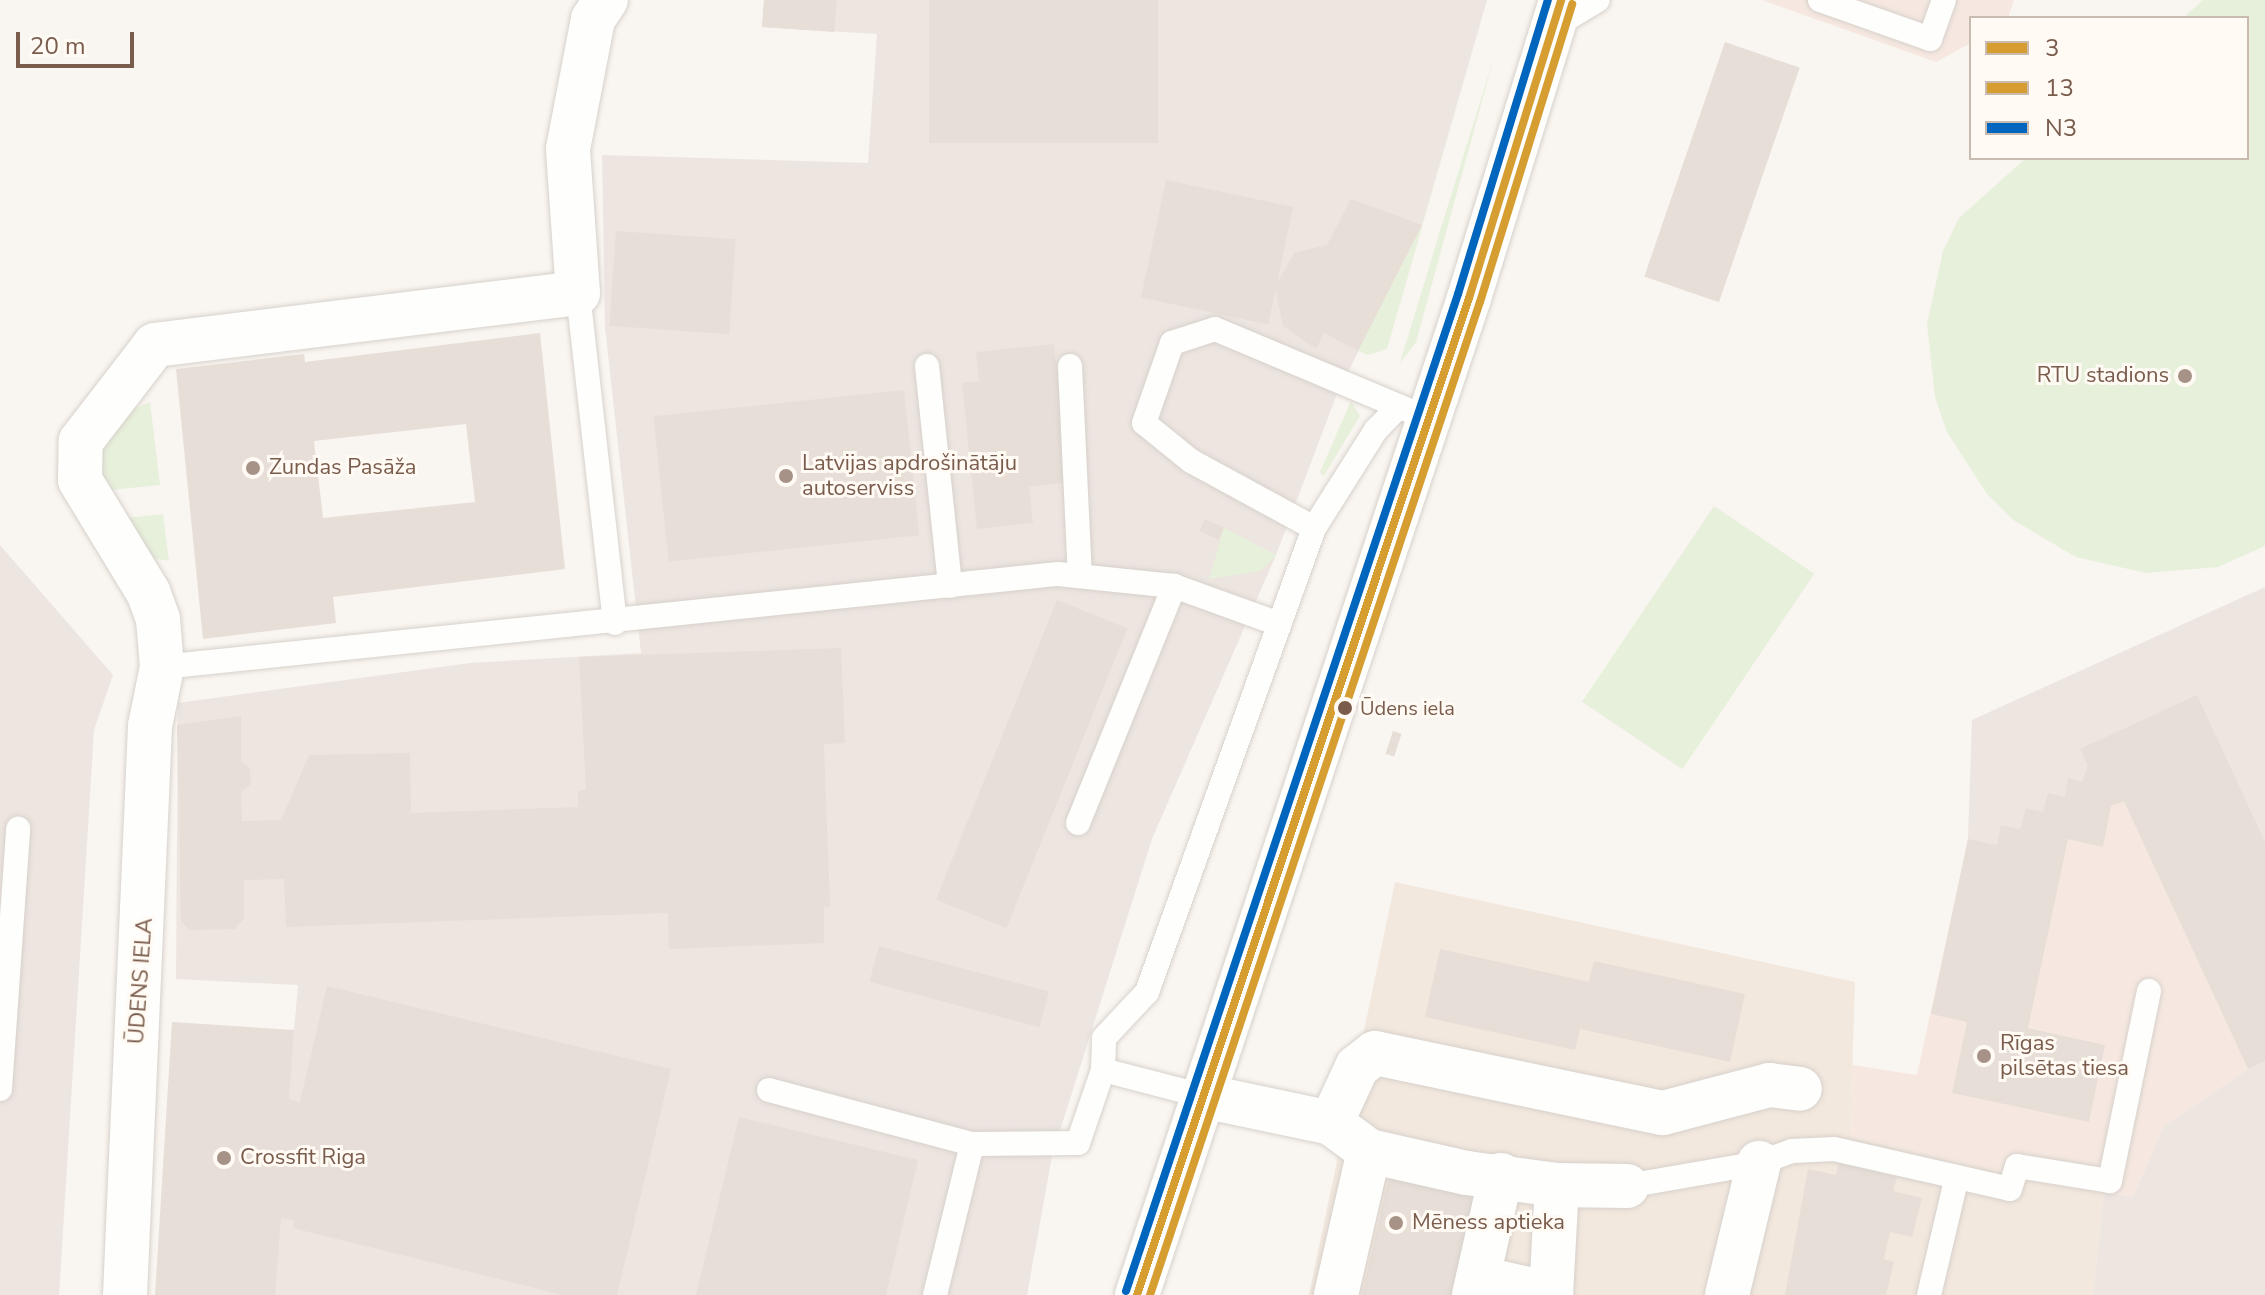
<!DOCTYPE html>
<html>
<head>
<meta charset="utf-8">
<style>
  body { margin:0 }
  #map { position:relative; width:2265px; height:1295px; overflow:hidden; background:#f9f5f0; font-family:"Nunito Sans",sans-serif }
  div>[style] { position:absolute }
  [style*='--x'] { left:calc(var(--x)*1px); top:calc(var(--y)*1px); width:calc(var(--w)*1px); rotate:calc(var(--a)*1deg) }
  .residential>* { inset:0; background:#f2e8de }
  .commercial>* { inset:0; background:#f6e8e1 }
  .industrial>* { inset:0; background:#ede5e0 }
  .green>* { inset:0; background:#e7f0db; transform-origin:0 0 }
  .building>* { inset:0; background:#e6ded7; transform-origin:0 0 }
  .roads { filter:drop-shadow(0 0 2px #d7d1cb) drop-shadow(0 0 2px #d7d1cb) }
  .lane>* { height:24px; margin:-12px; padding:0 12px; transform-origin:12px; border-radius:12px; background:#fefefd }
  .street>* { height:44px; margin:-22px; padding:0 22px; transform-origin:22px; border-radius:22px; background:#fefefd }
  .secondary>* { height:44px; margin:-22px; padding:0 22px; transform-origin:22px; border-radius:22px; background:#fefefd }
  .bus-1>* { height:8px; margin:-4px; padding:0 4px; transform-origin:4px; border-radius:4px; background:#d69e30 }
  .bus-2>* { height:8px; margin:-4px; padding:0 4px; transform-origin:4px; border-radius:4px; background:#d69e30 }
  .bus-3>* { height:8px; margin:-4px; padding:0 4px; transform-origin:4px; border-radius:4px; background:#0065bd }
  .dots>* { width:22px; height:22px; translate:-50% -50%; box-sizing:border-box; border:4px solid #fffaf3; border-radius:50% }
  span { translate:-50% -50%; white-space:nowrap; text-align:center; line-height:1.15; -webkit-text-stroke:6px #fffaf3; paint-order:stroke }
  .bus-label { font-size:20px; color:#7a5c4d }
  .left { translate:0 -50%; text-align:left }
  .poi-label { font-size:22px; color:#7a5c4d }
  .right { translate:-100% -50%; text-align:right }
  .street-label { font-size:22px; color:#7a5c4d }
  .legend { position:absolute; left:1969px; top:16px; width:280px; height:144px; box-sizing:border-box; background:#fffaf3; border:2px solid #cabbb1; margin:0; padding:10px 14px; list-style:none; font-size:24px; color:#7a5c4d }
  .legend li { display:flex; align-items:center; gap:16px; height:40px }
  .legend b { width:40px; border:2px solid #cabbb1 }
  .scale { position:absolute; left:16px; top:32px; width:118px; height:36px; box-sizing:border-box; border:4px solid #7a5c4d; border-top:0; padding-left:10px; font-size:24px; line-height:28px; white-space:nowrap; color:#7a5c4d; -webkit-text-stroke:6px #fffaf3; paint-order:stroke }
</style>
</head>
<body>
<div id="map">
  <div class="residential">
    <div style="clip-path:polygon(1395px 882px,1855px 982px,1850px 1137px,2104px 1193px,2093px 1295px,1309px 1295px)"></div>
  </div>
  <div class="commercial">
    <div style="clip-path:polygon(1762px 0,2014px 0,2008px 18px,1971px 18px,1971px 43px,1936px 62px)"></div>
    <div style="clip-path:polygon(2124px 801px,2248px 1069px,2164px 1126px,2133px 1197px,2058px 1187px,1850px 1137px,1852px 1065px,1917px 1075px,1968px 839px,2001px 825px,2103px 847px,2111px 806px)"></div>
  </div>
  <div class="industrial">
    <div style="clip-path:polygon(764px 0,1487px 0,1422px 225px,1337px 394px,1276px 555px,1152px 839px,1052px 1156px,1027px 1295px,271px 1295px,298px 985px,176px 979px,178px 703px,470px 663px,641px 653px,605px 327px,602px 155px,868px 163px,877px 34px,762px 27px)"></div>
    <div style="clip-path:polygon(0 545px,113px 675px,94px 730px,59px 1295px,0 1295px)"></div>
    <div style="clip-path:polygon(2265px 587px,2265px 1295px,2093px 1295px,2104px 1193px,2133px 1197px,2164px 1126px,2248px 1069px,2124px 802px,2111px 806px,2103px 847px,2002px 825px,1997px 845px,1968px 839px,1972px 720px)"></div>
  </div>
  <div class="green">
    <div style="clip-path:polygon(2203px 0,2265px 0,2265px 546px,2218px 567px,2146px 573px,2076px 557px,2013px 520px,1987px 494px,1947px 432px,1935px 397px,1927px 324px,1943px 251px,1959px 218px,2026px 158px,2247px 158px,2247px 18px,2183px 18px)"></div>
    <div style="clip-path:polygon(1486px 5px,1387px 349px,1368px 355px,1358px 351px,1422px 225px)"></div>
    <div style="clip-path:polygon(1494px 57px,1416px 342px,1400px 363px,1440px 231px)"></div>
    <div style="clip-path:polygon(1351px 401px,1360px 416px,1324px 476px,1320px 472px)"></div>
    <div style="clip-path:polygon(150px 402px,160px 485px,101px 491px,103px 442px,125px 413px)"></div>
    <div style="left:1714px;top:506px;width:121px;height:236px;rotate:34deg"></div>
    <div style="clip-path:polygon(163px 514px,169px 561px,139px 555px,117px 519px)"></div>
    <div style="clip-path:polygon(1224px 528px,1276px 555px,1261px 571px,1209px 579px)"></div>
  </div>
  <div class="building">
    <div style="clip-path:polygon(764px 0,837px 0,834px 32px,762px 27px)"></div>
    <div style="left:929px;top:0;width:229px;height:143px"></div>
    <div style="left:1725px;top:42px;width:79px;height:248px;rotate:19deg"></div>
    <div style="left:1166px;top:180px;width:130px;height:120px;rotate:12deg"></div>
    <div style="clip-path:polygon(1351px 199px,1422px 225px,1358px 351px,1324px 333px,1316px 349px,1283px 326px,1275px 287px,1294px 253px,1327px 245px)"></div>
    <div style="left:616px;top:231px;width:120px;height:95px;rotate:4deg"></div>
    <div style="clip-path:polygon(evenodd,540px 333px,565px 569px,333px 597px,336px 623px,203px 639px,176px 369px,304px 354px,305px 362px,540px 333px,466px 424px,475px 502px,323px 518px,314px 441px,466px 424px)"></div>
    <div style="clip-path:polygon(1054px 344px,1069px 482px,1029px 487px,1033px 523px,977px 529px,962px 383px,979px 381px,976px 352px)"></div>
    <div style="left:904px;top:390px;width:146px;height:252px;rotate:84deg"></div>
    <div style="left:1205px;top:519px;width:21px;height:13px;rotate:25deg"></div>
    <div style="left:1057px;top:600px;width:76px;height:323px;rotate:22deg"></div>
    <div style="clip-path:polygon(841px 648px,845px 743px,824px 744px,830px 906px,824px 907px,824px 943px,669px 949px,668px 913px,286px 927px,284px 879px,244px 880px,244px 918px,235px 929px,190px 930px,181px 921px,177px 725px,241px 716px,241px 761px,250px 769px,251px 784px,241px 792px,242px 821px,281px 820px,309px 755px,410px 753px,411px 813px,578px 807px,578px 791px,586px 790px,579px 657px)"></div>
    <div style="clip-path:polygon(2197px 695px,2265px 842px,2265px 1061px,2248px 1069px,2124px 801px,2111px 806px,2103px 847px,2068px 839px,2028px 1028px,2105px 1045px,2089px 1122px,1952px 1093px,1967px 1022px,1931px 1014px,1968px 839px,1997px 845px,2001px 825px,2020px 829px,2026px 808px,2043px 812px,2048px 793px,2065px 797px,2068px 778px,2082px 782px,2088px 765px,2080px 749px)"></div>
    <div style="left:1393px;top:731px;width:9px;height:24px;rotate:18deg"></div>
    <div style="left:879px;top:946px;width:176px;height:37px;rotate:15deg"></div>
    <div style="clip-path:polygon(1440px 949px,1589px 982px,1594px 961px,1745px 994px,1730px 1062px,1580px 1029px,1575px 1050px,1425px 1017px)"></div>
    <div style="clip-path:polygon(327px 986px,671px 1069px,617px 1295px,563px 1295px,293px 1228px,294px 1220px,281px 1218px,275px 1295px,155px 1295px,172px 1022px,294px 1030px,289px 1099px,300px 1102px)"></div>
    <div style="clip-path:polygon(739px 1117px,918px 1160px,886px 1295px,696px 1295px)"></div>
    <div style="clip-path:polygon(1839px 1163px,1897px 1177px,1893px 1191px,1922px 1198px,1912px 1237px,1890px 1232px,1884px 1259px,1894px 1262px,1886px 1295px,1785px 1295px,1808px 1169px,1836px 1175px)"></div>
    <div style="clip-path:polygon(1389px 1177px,1475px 1196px,1453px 1295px,1362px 1295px)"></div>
  </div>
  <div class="roads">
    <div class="lane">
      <div style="--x:1820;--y:0;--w:117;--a:19.5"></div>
      <div style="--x:1930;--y:39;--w:41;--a:-70.3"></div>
      <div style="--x:1553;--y:27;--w:52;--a:-31"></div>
      <div style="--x:578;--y:293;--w:332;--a:83.6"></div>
      <div style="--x:927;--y:366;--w:221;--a:84"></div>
      <div style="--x:1070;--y:366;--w:209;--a:87.3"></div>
      <div style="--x:1314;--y:528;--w:140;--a:-151.4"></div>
      <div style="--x:1191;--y:461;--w:60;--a:-141"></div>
      <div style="--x:1144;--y:423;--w:85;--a:-70.7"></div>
      <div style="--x:1172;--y:343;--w:45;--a:-18"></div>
      <div style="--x:1215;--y:329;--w:214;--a:22.8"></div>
      <div style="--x:162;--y:667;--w:901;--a:-5.93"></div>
      <div style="--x:1058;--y:574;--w:117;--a:5.9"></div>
      <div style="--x:1174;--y:586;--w:109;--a:19.9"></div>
      <div style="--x:1078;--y:823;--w:256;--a:-67.9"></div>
      <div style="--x:1103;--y:1070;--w:103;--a:14.6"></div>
      <div style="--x:0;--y:1089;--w:261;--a:-86"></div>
      <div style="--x:769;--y:1090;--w:210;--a:14.9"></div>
      <div style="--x:972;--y:1144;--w:106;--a:-0.5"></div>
      <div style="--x:1078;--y:1143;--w:77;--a:-71.1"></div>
      <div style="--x:1103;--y:1070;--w:32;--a:-88"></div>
      <div style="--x:1104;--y:1038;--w:63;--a:-46.9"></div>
      <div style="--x:1147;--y:992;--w:493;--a:-70.2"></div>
      <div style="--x:1314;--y:528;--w:116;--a:-57.7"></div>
      <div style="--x:1376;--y:430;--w:32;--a:-46"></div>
      <div style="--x:1627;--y:1186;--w:134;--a:-9.9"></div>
      <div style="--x:1759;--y:1163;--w:35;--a:-20"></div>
      <div style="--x:1792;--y:1151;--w:42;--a:-2.7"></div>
      <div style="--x:1834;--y:1149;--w:180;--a:12.8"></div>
      <div style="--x:2010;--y:1189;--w:24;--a:-73"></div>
      <div style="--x:2017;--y:1166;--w:94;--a:9.2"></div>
      <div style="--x:2110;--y:1181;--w:194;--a:-78.4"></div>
      <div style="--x:935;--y:1295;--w:155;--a:-76.2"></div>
      <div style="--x:1929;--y:1295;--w:121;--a:-76.7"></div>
    </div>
    <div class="street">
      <div style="--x:1203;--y:1096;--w:131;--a:11.9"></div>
      <div style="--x:1331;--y:1123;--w:47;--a:36.4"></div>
      <div style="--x:1369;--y:1151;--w:100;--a:12.7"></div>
      <div style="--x:1467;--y:1173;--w:91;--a:7.6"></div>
      <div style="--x:1557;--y:1185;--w:70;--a:0.8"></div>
      <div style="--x:1331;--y:1123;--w:62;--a:-65.1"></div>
      <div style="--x:1357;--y:1067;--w:23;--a:-38"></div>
      <div style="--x:1375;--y:1053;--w:294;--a:11.8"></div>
      <div style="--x:1663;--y:1113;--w:110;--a:-14.8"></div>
      <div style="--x:1769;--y:1085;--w:31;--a:7"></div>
      <div style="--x:1478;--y:1278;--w:75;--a:12.4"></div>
      <div style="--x:125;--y:1295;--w:570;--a:-87.48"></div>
      <div style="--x:150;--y:726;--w:60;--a:-78.5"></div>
      <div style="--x:162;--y:667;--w:48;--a:-94.8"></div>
      <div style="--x:158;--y:619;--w:29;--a:-110"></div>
      <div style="--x:148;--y:592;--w:131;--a:-121.3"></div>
      <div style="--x:80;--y:480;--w:39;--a:-89"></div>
      <div style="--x:81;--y:441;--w:121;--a:-52.4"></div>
      <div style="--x:155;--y:345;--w:426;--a:-7"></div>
      <div style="--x:578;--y:293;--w:144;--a:-94"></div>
      <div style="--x:568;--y:149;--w:132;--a:-79.1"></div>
      <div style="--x:593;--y:19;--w:23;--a:-56"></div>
      <div style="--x:1336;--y:1295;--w:148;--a:-77.1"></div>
      <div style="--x:1474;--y:1295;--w:123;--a:-77.3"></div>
      <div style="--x:1551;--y:1295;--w:110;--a:-86.9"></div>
      <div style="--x:1727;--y:1295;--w:136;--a:-76.4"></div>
    </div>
    <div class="secondary">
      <div style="--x:1137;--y:1295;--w:1051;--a:-71.58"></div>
      <div style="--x:1469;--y:298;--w:312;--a:-72.8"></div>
    </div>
  </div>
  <div class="bus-1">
    <div style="--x:1137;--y:1295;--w:1051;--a:-71.58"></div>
    <div style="--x:1469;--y:298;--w:312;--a:-72.8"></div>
  </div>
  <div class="bus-2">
    <div style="--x:1150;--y:1295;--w:1046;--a:-71.62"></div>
    <div style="--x:1480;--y:302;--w:312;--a:-72.8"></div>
  </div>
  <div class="bus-3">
    <div style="--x:1126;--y:1291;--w:1051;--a:-71.58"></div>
    <div style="--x:1458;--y:294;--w:307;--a:-73"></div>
  </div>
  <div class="dots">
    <div style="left:2185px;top:376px;background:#a69286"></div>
    <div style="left:253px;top:468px;background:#a69286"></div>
    <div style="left:786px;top:476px;background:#a69286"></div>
    <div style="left:1345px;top:708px;background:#7a5c4d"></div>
    <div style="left:1984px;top:1056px;background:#a69286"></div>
    <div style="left:224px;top:1158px;background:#a69286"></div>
    <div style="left:1396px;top:1223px;background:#a69286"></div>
  </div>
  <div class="bus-label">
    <span class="left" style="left:1360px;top:708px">Ūdens iela</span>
  </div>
  <div class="poi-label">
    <span class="right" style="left:2169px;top:376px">RTU stadions</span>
    <span class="left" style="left:802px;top:476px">Latvijas apdrošinātāju<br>autoserviss</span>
    <span class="left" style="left:269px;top:468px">Zundas Pasāža</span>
    <span class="left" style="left:2000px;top:1056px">Rīgas<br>pilsētas tiesa</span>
    <span class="left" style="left:240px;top:1158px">Crossfit Riga</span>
    <span class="left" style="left:1412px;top:1223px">Mēness aptieka</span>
  </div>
  <div class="street-label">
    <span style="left:141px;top:981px;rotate:-86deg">ŪDENS IELA</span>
  </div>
  <ul class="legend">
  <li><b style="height:10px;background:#d69e30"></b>3</li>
  <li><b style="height:10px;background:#d69e30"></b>13</li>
  <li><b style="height:10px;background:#0065bd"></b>N3</li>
  </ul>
  <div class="scale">20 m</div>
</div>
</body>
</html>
